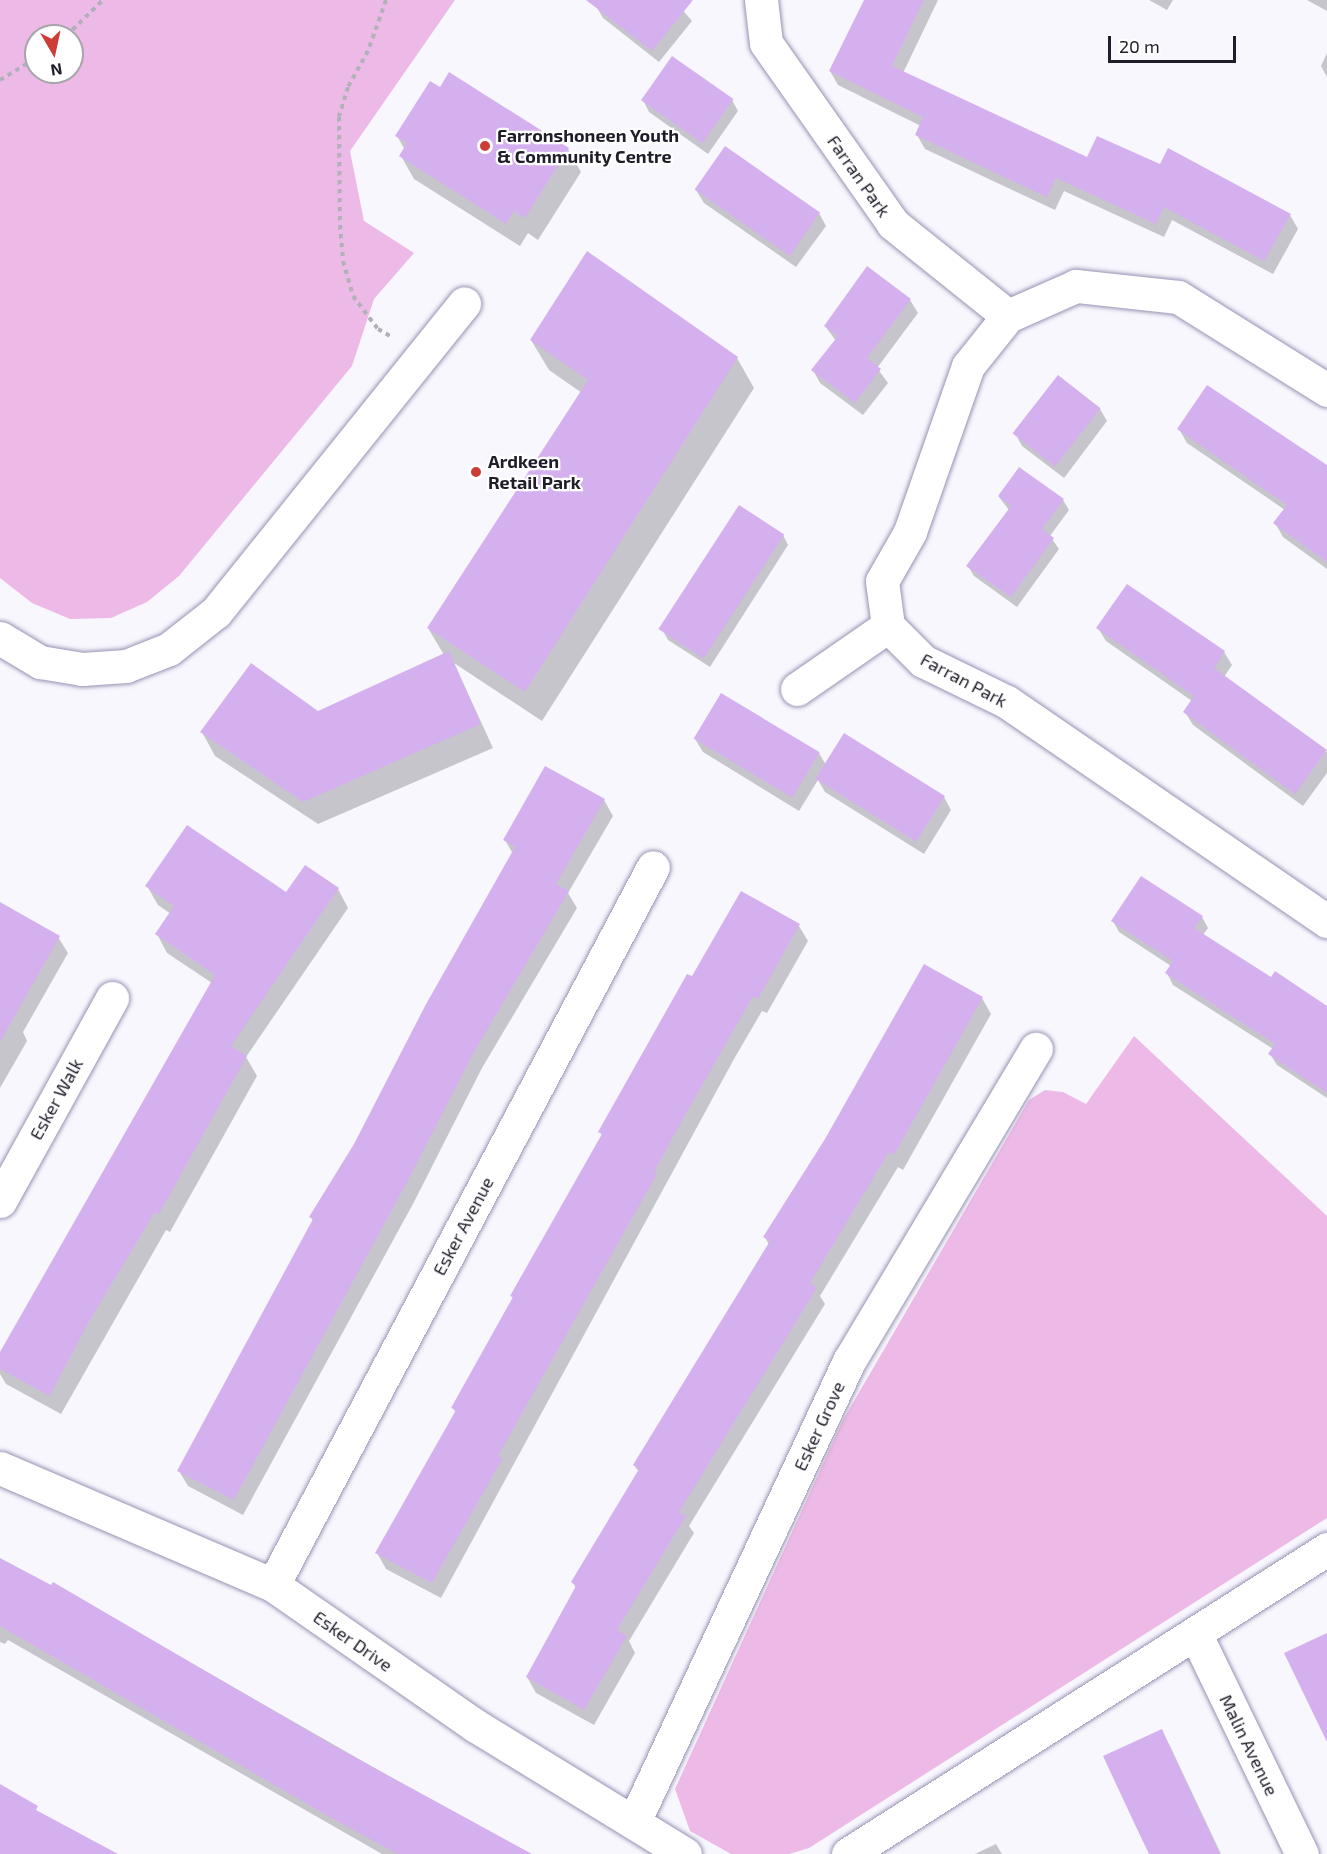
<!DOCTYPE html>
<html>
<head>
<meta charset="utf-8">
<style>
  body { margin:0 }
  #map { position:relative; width:1327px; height:1854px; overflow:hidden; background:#f8f7fe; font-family:"Exo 2",sans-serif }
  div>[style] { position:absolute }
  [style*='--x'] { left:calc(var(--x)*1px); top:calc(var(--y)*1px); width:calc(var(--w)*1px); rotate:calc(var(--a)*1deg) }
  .green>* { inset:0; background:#edb9e6 }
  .shadow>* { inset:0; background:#0003 }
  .building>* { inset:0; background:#d5b0ee; transform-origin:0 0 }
  .path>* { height:4px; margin-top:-2px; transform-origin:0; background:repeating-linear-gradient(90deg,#b2b1ba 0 4.5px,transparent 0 9px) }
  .roads { filter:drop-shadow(0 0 2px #9892b3) drop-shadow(0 0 2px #9892b3) }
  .street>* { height:33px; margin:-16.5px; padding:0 16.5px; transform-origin:16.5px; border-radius:16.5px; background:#fff }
  .dots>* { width:16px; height:16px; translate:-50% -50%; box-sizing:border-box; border:3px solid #fff; border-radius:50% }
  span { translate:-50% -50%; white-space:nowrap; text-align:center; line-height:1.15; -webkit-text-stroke:4.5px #fff; paint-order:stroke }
  .poi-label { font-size:18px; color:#1f1d2a; font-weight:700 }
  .left { translate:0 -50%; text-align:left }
  .street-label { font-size:18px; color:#1f1d2a }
  .north { position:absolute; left:24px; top:24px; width:60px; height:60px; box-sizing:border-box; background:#fff; border:2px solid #a5a5aa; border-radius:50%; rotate:171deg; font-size:16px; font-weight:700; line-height:24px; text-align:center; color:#1f1d2a }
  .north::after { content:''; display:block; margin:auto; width:21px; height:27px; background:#cb3d36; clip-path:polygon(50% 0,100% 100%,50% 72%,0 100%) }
  .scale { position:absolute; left:1108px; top:36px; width:128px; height:27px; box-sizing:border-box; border:3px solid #1f1d2a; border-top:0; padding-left:8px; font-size:18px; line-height:21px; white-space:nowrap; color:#1f1d2a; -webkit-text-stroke:4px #fff; paint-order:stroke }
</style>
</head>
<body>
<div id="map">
  <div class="green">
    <div style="clip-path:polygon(evenodd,0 0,455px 0,350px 151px,364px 221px,414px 253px,374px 299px,352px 366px,179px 576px,147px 602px,111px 618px,70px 619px,32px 603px,0 578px,0 0,36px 36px,72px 36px,72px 72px,36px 72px,36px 36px)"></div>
    <div style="clip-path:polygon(1134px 1036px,1327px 1216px,1327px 1518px,809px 1848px,789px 1854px,731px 1854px,690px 1831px,675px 1789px,843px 1420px,1029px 1100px,1045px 1090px,1063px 1092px,1086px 1104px)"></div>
  </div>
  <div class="shadow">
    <div style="clip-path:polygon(601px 0,674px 0,692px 21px,659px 62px,603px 18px,596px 6px)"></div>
    <div style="clip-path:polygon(865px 0,938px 0,903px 73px,1088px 159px,1160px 166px,1290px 215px,1298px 229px,1273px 274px,1172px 220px,1164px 237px,1064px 191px,1055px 210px,925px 149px,917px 135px,921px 126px,838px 85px,830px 71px)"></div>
    <div style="clip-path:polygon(1149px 0,1173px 0,1167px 10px)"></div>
    <div style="clip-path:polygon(1307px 0,1327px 0,1327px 11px)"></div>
    <div style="clip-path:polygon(1327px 53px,1327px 77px,1321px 66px)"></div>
    <div style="clip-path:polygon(643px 100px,732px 100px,738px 111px,708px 154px,649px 112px)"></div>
    <div style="clip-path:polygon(397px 136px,568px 149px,581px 172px,538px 240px,528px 233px,520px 246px,414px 179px,401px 156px,405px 150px)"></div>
    <div style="clip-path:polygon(696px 190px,819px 213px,826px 226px,796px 267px,704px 203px)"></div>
    <div style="clip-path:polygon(910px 300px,918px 313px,877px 368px,888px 383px,863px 415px,820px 383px,813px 370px,836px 341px,825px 326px)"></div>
    <div style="clip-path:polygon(531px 340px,737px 358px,754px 388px,542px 721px,454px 663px,493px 748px,318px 824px,215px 756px,202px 732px,318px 713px,444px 655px,428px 628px,582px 393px,549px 370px)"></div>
    <div style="clip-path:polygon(1058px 377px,1100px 409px,1107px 421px,1064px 478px,1022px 446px,1016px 435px)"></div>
    <div style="clip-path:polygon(1179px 429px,1327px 496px,1327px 569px,1283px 537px,1275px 523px,1285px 510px,1187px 443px)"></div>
    <div style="clip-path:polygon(999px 497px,1063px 500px,1069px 510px,1050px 536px,1059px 549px,1017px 607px,974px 576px,968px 566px,1009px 510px)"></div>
    <div style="clip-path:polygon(783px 535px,788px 545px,710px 667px,668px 640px,663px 631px)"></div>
    <div style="clip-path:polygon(1098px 628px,1224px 652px,1232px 665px,1224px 677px,1327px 752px,1327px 773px,1303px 806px,1193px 725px,1185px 712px,1192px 701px,1106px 641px)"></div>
    <div style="clip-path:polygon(695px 739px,819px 753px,826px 765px,944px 797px,951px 810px,924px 854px,825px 792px,818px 780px,799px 811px,703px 752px)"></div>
    <div style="clip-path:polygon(604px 800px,613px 816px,568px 893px,577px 908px,482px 1068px,414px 1202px,243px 1515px,188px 1486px,179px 1471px,313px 1221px,311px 1217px,356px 1145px,513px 854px,505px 840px)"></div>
    <div style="clip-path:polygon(147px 886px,286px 894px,338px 889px,348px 908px,246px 1057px,257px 1076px,170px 1232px,166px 1230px,61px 1414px,6px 1384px,0 1374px,0 1356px,212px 983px,167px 953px,157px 934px,171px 914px,158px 905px)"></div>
    <div style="clip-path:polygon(0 906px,58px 937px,68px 953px,23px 1032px,27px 1041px,0 1088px)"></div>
    <div style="clip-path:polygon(1202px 917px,1208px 928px,1203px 935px,1271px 979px,1327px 1029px,1327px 1098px,1277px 1065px,1270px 1054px,1273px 1049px,1173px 985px,1167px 973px,1171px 966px,1119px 932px,1113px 921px)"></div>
    <div style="clip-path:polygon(799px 926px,808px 941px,767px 1013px,762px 1011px,734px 1059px,441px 1598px,386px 1569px,377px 1553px,456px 1413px,453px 1408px,514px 1299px,511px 1296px,602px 1136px,600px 1132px,692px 978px)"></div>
    <div style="clip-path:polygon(982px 998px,991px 1014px,903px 1170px,898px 1167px,820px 1296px,825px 1304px,689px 1526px,694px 1533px,629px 1641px,635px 1653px,594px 1725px,536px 1693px,527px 1677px,576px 1589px,573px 1582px,639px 1472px,634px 1465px,769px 1245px,765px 1237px)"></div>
    <div style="clip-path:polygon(0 1560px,51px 1587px,53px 1584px,525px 1854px,382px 1854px,8px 1640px,5px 1644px,0 1642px)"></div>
    <div style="clip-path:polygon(1161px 1731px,1170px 1746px,1221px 1854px,1150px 1854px)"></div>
    <div style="clip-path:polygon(996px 1844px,1002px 1854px,975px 1854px)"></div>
  </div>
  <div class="building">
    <div style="clip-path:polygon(586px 0,693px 0,652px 51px)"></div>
    <div style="clip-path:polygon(864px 0,924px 0,892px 66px,1087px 157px,1097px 136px,1160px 164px,1168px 148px,1291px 214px,1264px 261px,1164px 207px,1156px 224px,1056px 178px,1047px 197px,915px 135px,923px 117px,829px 71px)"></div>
    <div style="left:672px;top:56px;width:75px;height:54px;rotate:35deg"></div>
    <div style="clip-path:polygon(449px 72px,569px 148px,525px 218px,514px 211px,506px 224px,399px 156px,407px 143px,395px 136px,430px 81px,440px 87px)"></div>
    <div style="left:725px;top:146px;width:116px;height:53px;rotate:35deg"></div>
    <div style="clip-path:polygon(587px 251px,738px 357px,525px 692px,427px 628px,588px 380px,530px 340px)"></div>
    <div style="clip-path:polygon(867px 266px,911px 299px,867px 358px,881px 369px,855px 403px,811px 370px,838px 336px,824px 326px)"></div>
    <div style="left:1058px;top:375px;width:54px;height:74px;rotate:38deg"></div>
    <div style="clip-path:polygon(1207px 385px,1327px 465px,1327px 562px,1273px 523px,1287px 505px,1177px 429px)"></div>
    <div style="clip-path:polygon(1019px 467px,1064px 499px,1042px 529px,1054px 538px,1011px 597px,966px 566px,1011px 506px,998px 496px)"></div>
    <div style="left:739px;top:505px;width:54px;height:148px;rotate:33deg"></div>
    <div style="clip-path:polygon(1127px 584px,1225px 651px,1214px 668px,1327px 750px,1295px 794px,1183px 712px,1194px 696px,1096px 628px)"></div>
    <div style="clip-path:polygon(449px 651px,481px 724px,303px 802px,200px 732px,251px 663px,318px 711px)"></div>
    <div style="left:721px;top:693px;width:115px;height:53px;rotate:31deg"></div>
    <div style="left:844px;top:733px;width:119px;height:54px;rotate:32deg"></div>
    <div style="clip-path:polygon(545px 766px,605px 799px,556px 884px,569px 891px,474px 1052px,405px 1186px,234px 1500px,177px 1471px,313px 1219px,309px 1217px,354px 1144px,425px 1006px,515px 847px,503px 840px)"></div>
    <div style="clip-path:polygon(187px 825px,286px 892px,305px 865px,339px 888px,231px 1046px,247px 1056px,159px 1214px,155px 1212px,87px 1325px,50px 1396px,0 1369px,0 1352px,215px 975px,155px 934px,174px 906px,145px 886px)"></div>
    <div style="clip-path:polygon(1141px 876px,1203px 916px,1194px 928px,1271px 977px,1275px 971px,1327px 1006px,1327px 1093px,1268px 1054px,1275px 1044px,1165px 973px,1173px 961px,1111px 921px)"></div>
    <div style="clip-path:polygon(741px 891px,800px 924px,758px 999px,753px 996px,679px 1126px,654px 1172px,657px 1174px,498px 1456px,503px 1458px,432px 1583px,375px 1553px,456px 1410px,451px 1408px,513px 1297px,510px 1296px,602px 1134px,598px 1132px,687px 974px,692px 976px)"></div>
    <div style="clip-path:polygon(0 902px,60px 936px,0 1042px)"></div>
    <div style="clip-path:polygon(924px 964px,983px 997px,894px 1155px,889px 1152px,810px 1283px,817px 1288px,679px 1512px,686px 1516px,617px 1630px,627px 1636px,584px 1710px,526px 1677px,576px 1586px,571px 1582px,639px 1469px,633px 1465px,770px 1241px,763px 1237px,825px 1139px)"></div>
    <div style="clip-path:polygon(0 1558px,51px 1585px,53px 1582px,327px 1742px,532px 1854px,398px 1854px,335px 1820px,0 1626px)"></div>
    <div style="clip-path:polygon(1327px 1633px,1327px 1742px,1284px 1653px)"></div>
    <div style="clip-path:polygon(1162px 1729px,1185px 1780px,1220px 1854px,1149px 1854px,1137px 1829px,1103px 1756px)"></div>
    <div style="clip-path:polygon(0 1784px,38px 1806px,36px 1810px,118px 1854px,0 1854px)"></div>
  </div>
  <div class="path">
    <div style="--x:386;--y:0;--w:54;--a:109.4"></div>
    <div style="--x:368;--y:51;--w:41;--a:119.1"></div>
    <div style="--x:348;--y:87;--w:31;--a:107"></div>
    <div style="--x:339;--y:117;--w:108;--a:89.5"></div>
    <div style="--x:340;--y:225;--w:36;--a:85"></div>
    <div style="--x:343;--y:261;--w:36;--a:74"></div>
    <div style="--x:353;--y:296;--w:41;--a:52.9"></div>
    <div style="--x:378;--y:329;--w:14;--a:30"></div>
    <div style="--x:66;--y:36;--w:52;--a:-44.2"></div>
    <div style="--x:0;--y:80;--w:42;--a:-31.4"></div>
  </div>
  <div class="roads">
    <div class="street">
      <div style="--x:761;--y:0;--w:43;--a:83.4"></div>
      <div style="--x:766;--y:43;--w:221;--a:54.9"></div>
      <div style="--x:893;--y:224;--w:147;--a:38.7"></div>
      <div style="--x:1327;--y:390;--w:176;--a:-148"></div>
      <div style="--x:1178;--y:297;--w:103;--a:-173.8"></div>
      <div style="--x:1076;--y:286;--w:74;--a:156.2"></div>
      <div style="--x:1008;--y:316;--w:64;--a:128.7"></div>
      <div style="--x:968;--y:366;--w:176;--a:109.3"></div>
      <div style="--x:910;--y:532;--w:56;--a:119.7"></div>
      <div style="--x:882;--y:581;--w:45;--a:82.4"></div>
      <div style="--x:888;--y:626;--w:49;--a:45"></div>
      <div style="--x:923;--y:661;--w:93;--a:26"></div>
      <div style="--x:1007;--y:702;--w:388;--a:34.4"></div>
      <div style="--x:0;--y:638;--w:47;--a:31"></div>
      <div style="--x:40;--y:662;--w:43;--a:9.5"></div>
      <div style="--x:82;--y:669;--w:44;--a:-3.9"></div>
      <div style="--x:126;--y:666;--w:46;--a:-21.6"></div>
      <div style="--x:169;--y:649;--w:60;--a:-38.2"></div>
      <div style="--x:216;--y:612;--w:396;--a:-51.2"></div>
      <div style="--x:797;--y:689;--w:111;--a:-34.7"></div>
      <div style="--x:0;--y:1201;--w:232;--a:-61.1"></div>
      <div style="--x:0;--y:1468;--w:297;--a:23.2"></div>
      <div style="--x:273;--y:1585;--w:247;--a:34.8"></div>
      <div style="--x:476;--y:1726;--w:245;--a:31.5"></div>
      <div style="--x:273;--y:1585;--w:812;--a:-62.11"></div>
      <div style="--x:1196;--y:1635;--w:243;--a:64.2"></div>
      <div style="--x:634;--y:1822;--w:509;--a:-65"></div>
      <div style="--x:849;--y:1361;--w:364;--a:-59.1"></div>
      <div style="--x:848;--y:1854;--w:568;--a:-32.49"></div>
    </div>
  </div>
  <div class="dots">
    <div style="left:485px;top:146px;background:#cb3d36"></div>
    <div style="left:476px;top:472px;background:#cb3d36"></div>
  </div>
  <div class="poi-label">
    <span class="left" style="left:497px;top:146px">Farronshoneen Youth<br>&amp; Community Centre</span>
    <span class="left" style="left:488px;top:472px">Ardkeen<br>Retail Park</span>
  </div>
  <div class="street-label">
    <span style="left:859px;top:176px;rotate:55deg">Farran Park</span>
    <span style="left:964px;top:680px;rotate:28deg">Farran Park</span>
    <span style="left:56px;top:1099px;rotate:-61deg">Esker Walk</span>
    <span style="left:463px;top:1226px;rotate:-62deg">Esker Avenue</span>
    <span style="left:819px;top:1426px;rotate:-65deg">Esker Grove</span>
    <span style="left:353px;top:1641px;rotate:35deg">Esker Drive</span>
    <span style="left:1249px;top:1745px;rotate:64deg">Malin Avenue</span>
  </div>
  <div class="north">N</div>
  <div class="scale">20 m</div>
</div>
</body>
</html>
